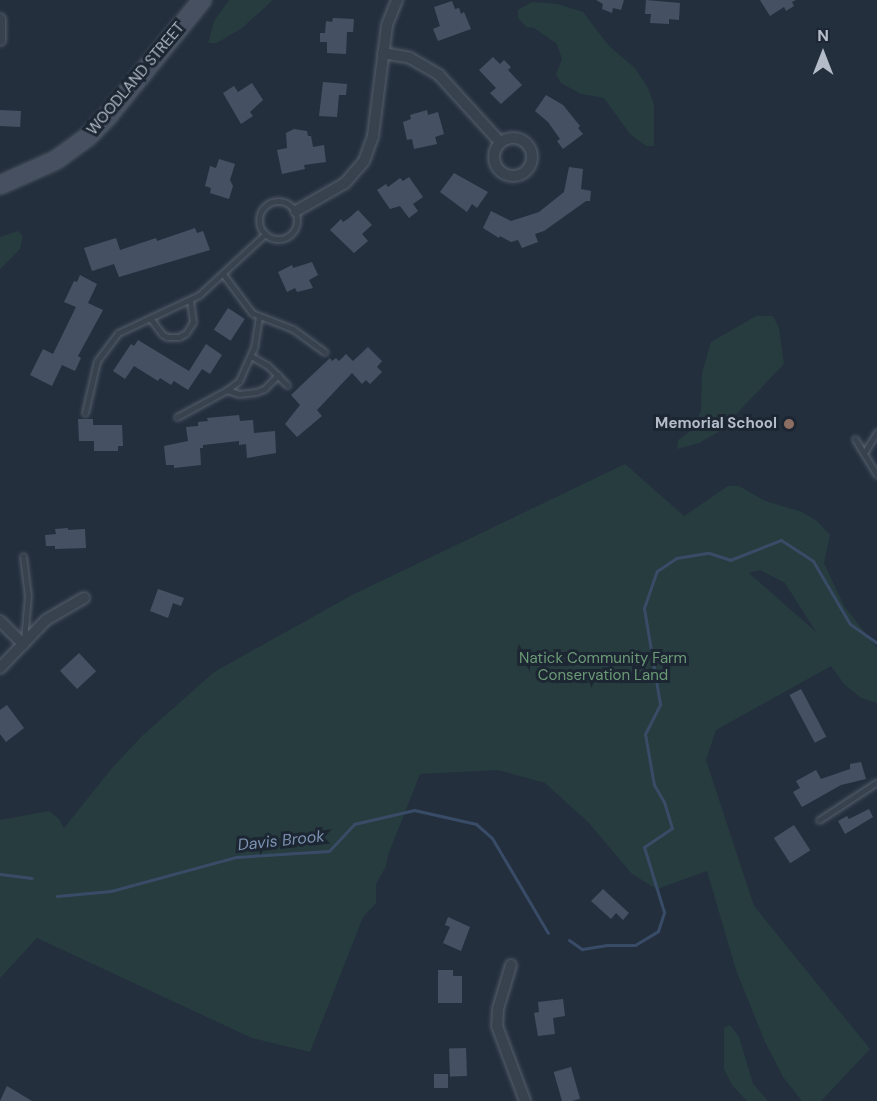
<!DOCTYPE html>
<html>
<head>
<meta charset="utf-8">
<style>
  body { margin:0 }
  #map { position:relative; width:877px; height:1101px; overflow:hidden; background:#242f3e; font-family:"DM Sans",sans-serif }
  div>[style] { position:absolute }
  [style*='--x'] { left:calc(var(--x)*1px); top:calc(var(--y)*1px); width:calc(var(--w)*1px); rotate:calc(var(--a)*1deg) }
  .green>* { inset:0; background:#263c3f }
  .stream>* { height:3px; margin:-1.5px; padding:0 1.5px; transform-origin:1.5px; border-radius:1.5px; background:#394c67 }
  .building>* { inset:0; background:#455162; transform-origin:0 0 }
  .roads { filter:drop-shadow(0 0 2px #565f6c) drop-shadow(0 0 2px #565f6c) }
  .lane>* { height:5px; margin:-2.5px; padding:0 2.5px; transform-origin:2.5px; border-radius:2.5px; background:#38414e }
  .lane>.ring { margin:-2.5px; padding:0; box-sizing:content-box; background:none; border:5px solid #38414e; border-radius:50% }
  .street>* { height:10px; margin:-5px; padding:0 5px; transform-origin:5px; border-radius:5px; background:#38414e }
  .street>.ring { margin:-5px; padding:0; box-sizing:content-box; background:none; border:10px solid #38414e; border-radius:50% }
  .secondary>* { height:16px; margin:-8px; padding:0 8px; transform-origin:8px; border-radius:8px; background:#465061 }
  .dots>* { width:16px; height:16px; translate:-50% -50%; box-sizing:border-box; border:3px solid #1d2633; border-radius:50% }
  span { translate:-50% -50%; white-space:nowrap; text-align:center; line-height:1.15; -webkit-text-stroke:6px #1d2633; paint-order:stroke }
  .street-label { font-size:15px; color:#b4bcc9 }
  .poi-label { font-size:15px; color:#b4bcc9; font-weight:700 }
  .right { translate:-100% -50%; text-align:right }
  .park-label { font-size:15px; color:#6b9a76 }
  .water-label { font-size:16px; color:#7c92b1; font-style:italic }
  .north { position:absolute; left:793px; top:24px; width:60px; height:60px; -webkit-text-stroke:4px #1d2633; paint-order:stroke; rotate:0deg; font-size:16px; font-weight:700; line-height:24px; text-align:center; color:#b4bcc9 }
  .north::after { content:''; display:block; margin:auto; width:21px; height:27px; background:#b4bcc9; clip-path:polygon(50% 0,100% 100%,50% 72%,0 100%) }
</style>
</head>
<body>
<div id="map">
  <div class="green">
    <div style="clip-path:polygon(229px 0,273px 0,242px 28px,217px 43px,208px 43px,214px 21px)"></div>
    <div style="clip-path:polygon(532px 2px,557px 4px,583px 12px,609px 46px,635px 68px,648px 88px,654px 105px,654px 146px,646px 146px,630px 134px,604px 98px,581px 94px,561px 83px,556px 74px,562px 59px,557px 44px,534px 28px,526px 27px,518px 18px,518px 10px)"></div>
    <div style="clip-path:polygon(18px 231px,23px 236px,20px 249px,0 269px,0 237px)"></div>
    <div style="clip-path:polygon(756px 316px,773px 316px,779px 328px,784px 364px,720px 431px,699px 443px,677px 449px,678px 440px,692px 430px,701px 411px,702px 373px,711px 342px)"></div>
    <div style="clip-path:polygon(evenodd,625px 464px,684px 516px,728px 486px,739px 486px,765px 501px,802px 512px,817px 521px,830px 535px,824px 563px,844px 606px,877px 648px,877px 703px,861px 698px,844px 684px,831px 666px,716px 730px,706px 760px,754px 906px,870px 1049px,821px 1101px,802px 1101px,783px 1077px,765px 1042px,736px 970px,707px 871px,657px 889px,632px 874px,588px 822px,545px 783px,498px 770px,420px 774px,388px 855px,386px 866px,376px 884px,376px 903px,363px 917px,310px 1052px,252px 1038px,37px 938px,0 978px,0 820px,49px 811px,59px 819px,64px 828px,112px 768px,141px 737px,214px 672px,352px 595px,625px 464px,760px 570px,785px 583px,816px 632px,749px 573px,760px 570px)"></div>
    <div style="clip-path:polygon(730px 1025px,739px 1037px,753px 1084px,768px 1101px,747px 1101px,732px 1085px,724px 1069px,724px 1028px)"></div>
  </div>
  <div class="stream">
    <div style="--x:0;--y:874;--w:32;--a:7"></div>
    <div style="--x:57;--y:896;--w:54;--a:-5.3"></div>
    <div style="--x:111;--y:891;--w:130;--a:-15.2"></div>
    <div style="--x:236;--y:857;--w:93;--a:-3.7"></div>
    <div style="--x:329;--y:851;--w:37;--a:-47"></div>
    <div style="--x:354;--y:824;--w:62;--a:-13.1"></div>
    <div style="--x:414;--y:810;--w:64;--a:12.7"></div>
    <div style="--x:476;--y:824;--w:21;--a:41"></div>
    <div style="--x:492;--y:838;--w:110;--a:59.5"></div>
    <div style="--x:569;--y:940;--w:16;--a:35"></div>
    <div style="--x:582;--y:949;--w:24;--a:-9"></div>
    <div style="--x:606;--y:945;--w:29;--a:0"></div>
    <div style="--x:635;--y:945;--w:27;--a:-31"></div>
    <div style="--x:658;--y:931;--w:20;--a:-72"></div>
    <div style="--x:664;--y:912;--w:68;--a:-107.1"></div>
    <div style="--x:644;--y:847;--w:34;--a:-34"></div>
    <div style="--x:672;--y:828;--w:27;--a:-107"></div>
    <div style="--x:664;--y:802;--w:20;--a:-120"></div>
    <div style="--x:654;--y:785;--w:52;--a:-100"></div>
    <div style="--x:645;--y:734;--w:34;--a:-63"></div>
    <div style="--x:660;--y:704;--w:97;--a:-99.5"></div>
    <div style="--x:644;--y:608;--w:39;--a:-71"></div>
    <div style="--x:657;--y:571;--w:23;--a:-34"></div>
    <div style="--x:676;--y:558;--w:33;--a:-9"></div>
    <div style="--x:709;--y:553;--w:22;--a:18"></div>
    <div style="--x:730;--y:560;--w:55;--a:-21.4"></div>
    <div style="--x:781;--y:540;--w:38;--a:33"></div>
    <div style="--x:813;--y:561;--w:73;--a:59.6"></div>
    <div style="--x:850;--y:624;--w:33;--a:35"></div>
  </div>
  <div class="building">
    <div style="clip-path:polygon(596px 0,624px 0,621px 10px,613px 8px,612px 13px,602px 9px,603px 4px)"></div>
    <div style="clip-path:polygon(646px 0,680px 3px,679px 20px,669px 19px,669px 24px,650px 23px,651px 14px,645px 14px)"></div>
    <div style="clip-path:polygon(760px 0,796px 0,792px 2px,794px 6px,786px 11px,784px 7px,770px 16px)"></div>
    <div style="clip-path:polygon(452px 1px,455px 9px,459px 8px,461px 14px,464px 12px,471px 29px,438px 41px,433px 29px,440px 26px,434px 7px)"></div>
    <div style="clip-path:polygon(333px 18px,354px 19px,353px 32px,347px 32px,346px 54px,327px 53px,327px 42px,320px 42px,320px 33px,325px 33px,326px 21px,332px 22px)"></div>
    <div style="clip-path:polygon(493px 57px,500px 64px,504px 60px,511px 67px,508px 70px,522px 85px,501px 104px,490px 93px,496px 88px,479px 70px)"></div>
    <div style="clip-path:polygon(323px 82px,347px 84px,346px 95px,339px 95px,337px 117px,319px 116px)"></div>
    <div style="clip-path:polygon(252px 83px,263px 100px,250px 112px,253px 116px,241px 124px,223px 93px,234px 86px,238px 92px)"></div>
    <div style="clip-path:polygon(546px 95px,563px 105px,580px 126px,578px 128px,583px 134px,563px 149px,557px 141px,560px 139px,548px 122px,535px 111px)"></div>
    <div style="left:0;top:110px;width:21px;height:16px;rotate:3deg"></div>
    <div style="clip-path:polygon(427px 110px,428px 115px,438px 112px,444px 134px,435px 137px,437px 144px,414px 149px,412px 139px,407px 140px,403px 122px,411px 119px,410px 115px)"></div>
    <div style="clip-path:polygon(294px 129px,307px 131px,308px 136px,311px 136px,313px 147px,324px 145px,326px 162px,304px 165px,305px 169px,282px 174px,277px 150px,287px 148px,286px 133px)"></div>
    <div style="clip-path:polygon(219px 159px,235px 164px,230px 180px,233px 186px,229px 199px,210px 193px,211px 188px,205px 186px,210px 166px,216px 168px)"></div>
    <div style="clip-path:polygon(569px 167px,583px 169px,581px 189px,591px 191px,590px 201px,586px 201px,544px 231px,535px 234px,538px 242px,522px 248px,518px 240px,511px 242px,500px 236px,499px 238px,483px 228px,491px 211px,511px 221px,539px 212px,564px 192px)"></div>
    <div style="clip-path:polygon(454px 173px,488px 192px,477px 208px,472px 204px,467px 212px,440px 192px)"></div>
    <div style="clip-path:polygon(409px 177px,423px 197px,413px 204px,418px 211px,409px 218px,400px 206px,390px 209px,377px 190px,386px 184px,388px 187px,400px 178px,403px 181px)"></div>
    <div style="clip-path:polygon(358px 210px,372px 225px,362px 234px,368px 241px,354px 253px,330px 230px,341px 219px,343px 222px,349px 218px)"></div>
    <div style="clip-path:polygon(195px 228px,197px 233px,203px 231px,210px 250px,119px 277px,114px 264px,92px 271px,84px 248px,116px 238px,120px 250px,156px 238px,157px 241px)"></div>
    <div style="clip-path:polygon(312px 262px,318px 275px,309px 280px,313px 288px,297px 292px,295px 288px,287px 292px,278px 272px,292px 265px,293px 268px)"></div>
    <div style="clip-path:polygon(80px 275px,97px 284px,88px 303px,103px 310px,78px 356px,81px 358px,75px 371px,62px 365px,52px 386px,30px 375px,43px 349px,53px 354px,76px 307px,64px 302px,74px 281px,77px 282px)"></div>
    <div style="left:228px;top:308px;width:20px;height:26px;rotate:33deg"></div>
    <div style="clip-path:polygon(138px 340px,189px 371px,206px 344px,222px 355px,210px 374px,202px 369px,188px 390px,174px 381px,171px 385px,160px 378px,158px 381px,134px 366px,125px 379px,113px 371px,131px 344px,134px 346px)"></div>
    <div style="clip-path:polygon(368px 347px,382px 361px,377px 367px,382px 372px,370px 384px,366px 380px,362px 384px,352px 373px,317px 410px,322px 416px,297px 437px,285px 424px,300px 405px,291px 395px,330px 358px,332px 361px,336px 358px,339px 361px,346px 354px,353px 361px)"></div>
    <div style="clip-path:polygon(239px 415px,240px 421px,253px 420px,254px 433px,275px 431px,276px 453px,247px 458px,246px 444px,239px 445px,239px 441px,203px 445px,203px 448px,200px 448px,201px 465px,174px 468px,174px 465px,166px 465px,164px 446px,188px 441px,186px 427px,198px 426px,198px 422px,208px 421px,207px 418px)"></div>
    <div style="clip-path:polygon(78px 419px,93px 419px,93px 425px,122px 425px,123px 446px,118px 446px,118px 451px,94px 451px,94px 441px,79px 441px)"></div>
    <div style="clip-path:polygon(68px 528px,68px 530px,85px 529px,86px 548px,55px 549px,55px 546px,46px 546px,45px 535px,56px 534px,55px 529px)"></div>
    <div style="clip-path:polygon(158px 589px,184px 598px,181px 606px,173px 603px,168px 618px,150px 611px)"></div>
    <div style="left:79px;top:653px;width:25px;height:26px;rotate:47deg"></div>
    <div style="left:801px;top:689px;width:54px;height:13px;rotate:62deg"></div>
    <div style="clip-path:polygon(7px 705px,24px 728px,6px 742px,0 734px,0 710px)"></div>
    <div style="clip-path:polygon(861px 762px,866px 779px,841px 785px,802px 807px,793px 792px,800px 788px,796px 781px,816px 770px,821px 779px,850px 769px,850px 764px)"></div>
    <div style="clip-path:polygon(869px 809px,873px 817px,845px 834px,838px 821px,847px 816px,849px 819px)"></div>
    <div style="left:794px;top:825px;width:30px;height:24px;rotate:57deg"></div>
    <div style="clip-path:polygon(603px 889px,629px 913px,623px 920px,616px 913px,611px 919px,591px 901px)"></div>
    <div style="clip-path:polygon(448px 917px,470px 927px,461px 951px,443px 943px,450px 927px,445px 925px)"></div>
    <div style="clip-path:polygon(438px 970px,453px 970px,453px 976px,462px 976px,462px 1003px,438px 1003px)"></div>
    <div style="clip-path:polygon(563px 999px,565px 1016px,553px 1018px,555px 1034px,538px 1036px,534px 1013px,539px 1012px,538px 1002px)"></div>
    <div style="left:466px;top:1048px;width:28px;height:17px;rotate:88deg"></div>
    <div style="left:571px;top:1067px;width:33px;height:18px;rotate:74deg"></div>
    <div style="left:434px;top:1074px;width:14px;height:14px"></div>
    <div style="clip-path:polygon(7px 1086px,32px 1101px,0 1101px)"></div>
  </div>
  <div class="roads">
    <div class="lane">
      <div class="ring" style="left:259px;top:201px;width:33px;height:33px"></div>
      <div style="--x:223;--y:274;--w:49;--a:53.4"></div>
      <div style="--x:252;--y:313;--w:44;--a:21.3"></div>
      <div style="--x:293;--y:329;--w:39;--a:36"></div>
      <div style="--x:150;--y:318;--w:20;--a:53"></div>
      <div style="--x:162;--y:334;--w:6;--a:31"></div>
      <div style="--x:167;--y:337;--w:12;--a:0"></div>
      <div style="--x:179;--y:337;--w:8;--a:-30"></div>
      <div style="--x:186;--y:333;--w:13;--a:-58"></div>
      <div style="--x:193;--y:322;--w:21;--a:-98"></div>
      <div style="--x:251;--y:356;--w:20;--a:30"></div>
      <div style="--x:268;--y:366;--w:27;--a:45"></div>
      <div style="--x:227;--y:390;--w:13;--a:18"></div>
      <div style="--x:239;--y:394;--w:17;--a:-7"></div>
      <div style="--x:256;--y:392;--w:9;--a:-21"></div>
      <div style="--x:264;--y:389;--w:20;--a:-45"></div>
      <div style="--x:85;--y:413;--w:53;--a:-77"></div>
      <div style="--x:97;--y:361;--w:35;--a:-53"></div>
      <div style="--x:118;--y:333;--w:89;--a:-25.1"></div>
      <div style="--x:199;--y:295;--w:90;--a:-42.7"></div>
      <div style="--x:177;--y:417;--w:57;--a:-28.4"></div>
      <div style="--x:227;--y:390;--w:15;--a:-37"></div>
      <div style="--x:239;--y:381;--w:36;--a:-66"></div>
      <div style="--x:254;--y:348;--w:31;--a:-81"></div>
      <div style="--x:855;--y:439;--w:42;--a:58.6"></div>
      <div style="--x:864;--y:453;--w:25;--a:-58"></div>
      <div style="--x:23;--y:556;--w:39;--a:83"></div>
      <div style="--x:28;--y:595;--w:46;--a:95"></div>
      <div style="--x:819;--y:820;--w:69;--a:-33.2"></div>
    </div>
    <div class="street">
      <div style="--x:0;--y:19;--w:21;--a:90"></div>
      <div style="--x:383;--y:53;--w:27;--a:10"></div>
      <div style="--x:410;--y:58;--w:34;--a:30"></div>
      <div style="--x:439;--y:75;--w:91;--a:47.7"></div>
      <div class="ring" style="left:494px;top:138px;width:28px;height:28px"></div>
      <div style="--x:296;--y:211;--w:56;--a:-29.7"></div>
      <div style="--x:345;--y:183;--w:29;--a:-49"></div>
      <div style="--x:364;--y:161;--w:27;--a:-70"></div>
      <div style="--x:373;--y:136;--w:112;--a:-82.8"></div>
      <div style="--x:387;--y:25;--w:27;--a:-68"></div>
      <div style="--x:0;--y:621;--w:33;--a:45"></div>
      <div style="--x:0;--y:668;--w:66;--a:-46.2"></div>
      <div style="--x:46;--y:620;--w:44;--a:-30.1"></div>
      <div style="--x:511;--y:965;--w:46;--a:106.5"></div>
      <div style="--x:498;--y:1009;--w:17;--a:93"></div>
      <div style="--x:497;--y:1026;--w:80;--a:69.5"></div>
    </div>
    <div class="secondary">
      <div style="--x:0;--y:185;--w:61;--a:-24.1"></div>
      <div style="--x:56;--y:160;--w:39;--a:-36"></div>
      <div style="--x:88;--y:137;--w:30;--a:-46"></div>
      <div style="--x:109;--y:115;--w:148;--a:-51"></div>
    </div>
  </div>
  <div class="dots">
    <div style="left:789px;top:424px;background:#8d6e63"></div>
  </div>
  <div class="street-label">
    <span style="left:136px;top:79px;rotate:-50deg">WOODLAND STREET</span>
  </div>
  <div class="poi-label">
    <span class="right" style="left:777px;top:424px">Memorial School</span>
  </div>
  <div class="park-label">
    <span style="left:603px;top:667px">Natick Community Farm<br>Conservation Land</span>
  </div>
  <div class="water-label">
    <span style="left:281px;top:841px;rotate:-6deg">Davis Brook</span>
  </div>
  <div class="north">N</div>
</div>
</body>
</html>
